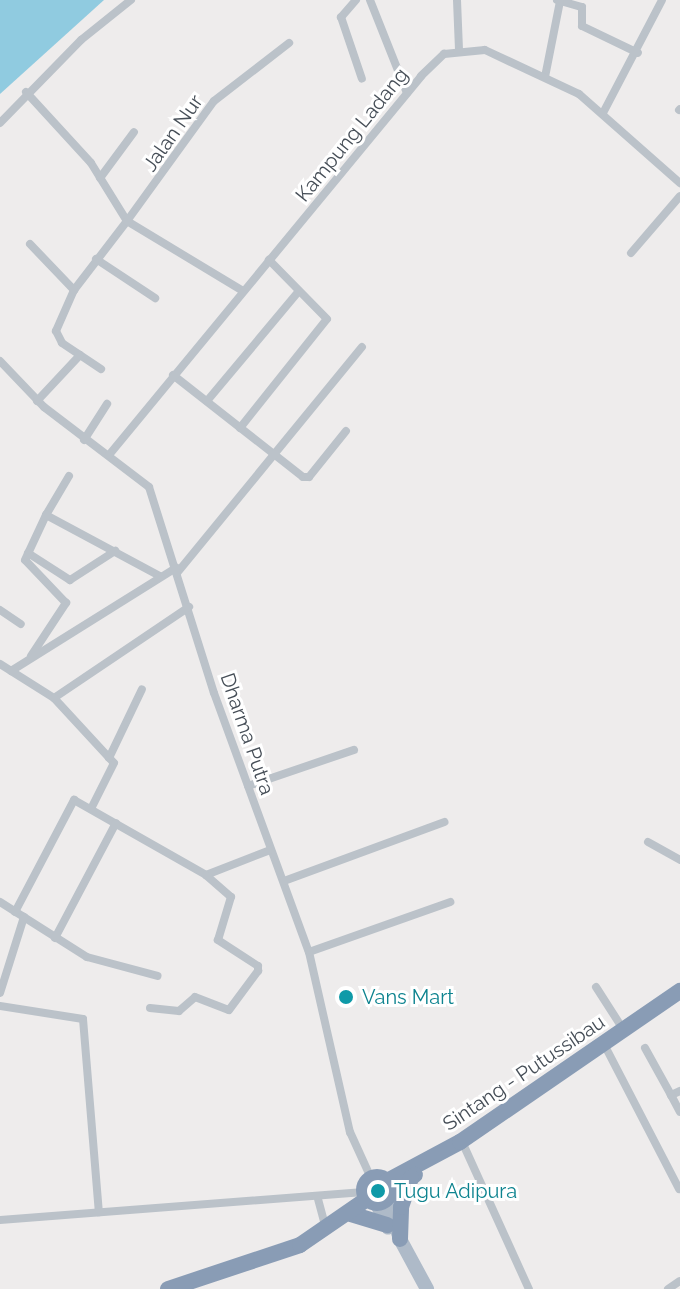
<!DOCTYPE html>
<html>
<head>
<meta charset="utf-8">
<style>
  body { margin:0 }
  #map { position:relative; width:680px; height:1289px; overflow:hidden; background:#eeecec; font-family:Raleway,sans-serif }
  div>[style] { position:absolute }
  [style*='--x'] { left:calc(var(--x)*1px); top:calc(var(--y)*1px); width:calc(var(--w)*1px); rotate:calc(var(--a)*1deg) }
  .water>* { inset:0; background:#90cbe0 }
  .street>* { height:8px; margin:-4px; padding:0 4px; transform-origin:4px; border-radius:4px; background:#bbc2c9 }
  .primary>* { height:14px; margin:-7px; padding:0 7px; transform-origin:7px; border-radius:7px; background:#aebac8 }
  .highway>* { height:16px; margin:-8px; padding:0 8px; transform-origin:8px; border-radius:8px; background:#899cb5 }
  .highway>.ring { margin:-8px; padding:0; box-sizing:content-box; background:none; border:16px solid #899cb5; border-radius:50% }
  .dots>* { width:22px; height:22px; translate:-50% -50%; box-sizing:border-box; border:4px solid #fff; border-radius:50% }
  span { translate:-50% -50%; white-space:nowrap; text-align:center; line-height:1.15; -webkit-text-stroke:6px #fff; paint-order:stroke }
  .street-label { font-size:20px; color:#464e57 }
  .culture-label { font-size:20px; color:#0d838f }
  .left { translate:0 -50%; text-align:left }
</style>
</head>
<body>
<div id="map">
  <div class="water">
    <div style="clip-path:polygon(0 0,104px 0,0 94px)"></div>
  </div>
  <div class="street">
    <div style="--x:356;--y:0;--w:23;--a:131"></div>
    <div style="--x:341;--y:17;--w:65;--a:71.3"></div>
    <div style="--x:370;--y:0;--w:100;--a:68.3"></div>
    <div style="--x:457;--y:0;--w:49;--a:87.7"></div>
    <div style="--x:557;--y:0;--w:26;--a:16"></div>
    <div style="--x:582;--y:7;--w:19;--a:90"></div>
    <div style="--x:582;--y:26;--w:62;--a:25.7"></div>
    <div style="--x:545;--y:77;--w:77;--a:-78.8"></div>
    <div style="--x:26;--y:92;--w:96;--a:47.5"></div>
    <div style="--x:91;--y:163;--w:68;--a:58.2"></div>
    <div style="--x:127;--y:221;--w:87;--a:127.5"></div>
    <div style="--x:74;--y:290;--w:45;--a:113.7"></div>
    <div style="--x:56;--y:331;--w:13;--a:63"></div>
    <div style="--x:62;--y:343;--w:47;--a:33.7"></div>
    <div style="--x:679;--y:110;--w:1;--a:-45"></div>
    <div style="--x:603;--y:113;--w:127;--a:-62.4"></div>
    <div style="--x:0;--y:123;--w:116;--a:-45.7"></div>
    <div style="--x:81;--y:40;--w:64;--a:-38.7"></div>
    <div style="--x:100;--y:178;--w:57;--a:-53.5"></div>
    <div style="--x:30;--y:244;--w:64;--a:46.3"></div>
    <div style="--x:631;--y:253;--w:75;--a:-49.3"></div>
    <div style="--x:96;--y:259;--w:71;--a:33.5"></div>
    <div style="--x:243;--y:291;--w:135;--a:-148.9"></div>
    <div style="--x:127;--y:221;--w:148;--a:-54.1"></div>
    <div style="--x:214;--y:101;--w:95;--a:-37.7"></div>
    <div style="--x:0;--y:361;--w:64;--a:46.3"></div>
    <div style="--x:44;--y:407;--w:132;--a:37.3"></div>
    <div style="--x:149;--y:487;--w:216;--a:72.5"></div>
    <div style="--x:214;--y:693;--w:276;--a:69.9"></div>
    <div style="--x:309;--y:952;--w:185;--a:77.2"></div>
    <div style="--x:350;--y:1132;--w:51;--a:65.5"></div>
    <div style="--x:173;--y:375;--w:165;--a:38.1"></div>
    <div style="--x:303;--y:477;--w:6;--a:0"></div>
    <div style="--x:309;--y:477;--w:59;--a:-51.2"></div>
    <div style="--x:37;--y:401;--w:63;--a:-46.9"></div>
    <div style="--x:207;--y:401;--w:143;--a:-50.1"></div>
    <div style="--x:240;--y:428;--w:139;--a:-51.4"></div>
    <div style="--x:327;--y:319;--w:83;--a:-134.5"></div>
    <div style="--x:84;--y:440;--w:43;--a:-57.4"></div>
    <div style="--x:109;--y:455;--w:491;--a:-50.5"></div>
    <div style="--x:421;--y:76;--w:32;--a:-44"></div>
    <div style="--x:444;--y:54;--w:41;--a:-5.6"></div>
    <div style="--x:485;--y:50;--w:104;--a:25.1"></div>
    <div style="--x:579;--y:94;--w:135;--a:41.4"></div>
    <div style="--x:69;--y:476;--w:45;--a:120.5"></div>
    <div style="--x:46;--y:515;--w:129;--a:28.2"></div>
    <div style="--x:28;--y:553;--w:50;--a:32.7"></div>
    <div style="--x:70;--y:580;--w:54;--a:-32.8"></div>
    <div style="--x:177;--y:573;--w:292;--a:-50.7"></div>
    <div style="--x:0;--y:610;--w:25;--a:34"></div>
    <div style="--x:31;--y:656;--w:64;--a:-56.6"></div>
    <div style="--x:66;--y:603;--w:59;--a:-133.6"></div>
    <div style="--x:25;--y:560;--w:50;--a:-65"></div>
    <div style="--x:0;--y:664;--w:64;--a:32.2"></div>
    <div style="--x:54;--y:698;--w:163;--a:-34"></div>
    <div style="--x:11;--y:671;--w:195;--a:-32"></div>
    <div style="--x:54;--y:698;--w:88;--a:47.3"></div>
    <div style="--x:114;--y:763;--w:49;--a:116.6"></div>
    <div style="--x:109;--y:758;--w:76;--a:-64.4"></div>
    <div style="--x:248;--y:786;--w:112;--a:-18.8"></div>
    <div style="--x:648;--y:842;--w:37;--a:29"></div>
    <div style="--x:284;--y:881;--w:171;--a:-20.2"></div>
    <div style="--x:0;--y:902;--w:103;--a:32.3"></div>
    <div style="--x:87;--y:957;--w:73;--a:15"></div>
    <div style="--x:15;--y:912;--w:127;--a:-62.2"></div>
    <div style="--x:74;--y:800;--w:152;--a:29.6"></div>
    <div style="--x:206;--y:875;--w:69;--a:-21.3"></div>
    <div style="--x:55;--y:938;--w:130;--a:-62.1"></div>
    <div style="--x:309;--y:952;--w:150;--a:-19.5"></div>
    <div style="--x:596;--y:987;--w:50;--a:57.3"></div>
    <div style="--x:0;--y:993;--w:80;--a:-72.5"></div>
    <div style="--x:0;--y:1006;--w:84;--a:8.9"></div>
    <div style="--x:83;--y:1019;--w:194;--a:85.3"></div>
    <div style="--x:150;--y:1008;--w:29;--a:6"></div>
    <div style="--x:179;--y:1011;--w:21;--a:-41"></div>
    <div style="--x:195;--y:997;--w:36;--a:21"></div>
    <div style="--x:229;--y:1010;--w:49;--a:-53.4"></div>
    <div style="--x:258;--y:971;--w:5;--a:-90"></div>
    <div style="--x:258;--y:966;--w:48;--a:-147"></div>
    <div style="--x:218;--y:940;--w:45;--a:-73.2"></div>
    <div style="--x:231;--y:897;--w:33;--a:-139"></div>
    <div style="--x:606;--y:1048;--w:159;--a:62.6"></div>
    <div style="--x:645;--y:1048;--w:54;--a:61"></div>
    <div style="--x:680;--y:1091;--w:10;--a:156"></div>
    <div style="--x:671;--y:1095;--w:19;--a:62"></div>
    <div style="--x:464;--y:1146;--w:157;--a:65.6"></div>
    <div style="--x:318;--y:1199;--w:28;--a:75"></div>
    <div style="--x:0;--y:1220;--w:365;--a:-4.4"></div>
    <div style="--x:668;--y:1289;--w:14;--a:-34"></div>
  </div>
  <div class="primary">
    <div style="--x:387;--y:1199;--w:42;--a:72"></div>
    <div style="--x:400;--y:1239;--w:57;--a:61.6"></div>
    <div style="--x:377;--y:1204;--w:26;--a:65"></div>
  </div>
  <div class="highway">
    <div class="ring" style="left:364px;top:1177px;width:10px;height:10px"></div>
    <div style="--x:387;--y:1181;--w:83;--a:-28.1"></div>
    <div style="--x:460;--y:1142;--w:267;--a:-34.5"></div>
    <div style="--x:390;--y:1195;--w:32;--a:-39"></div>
    <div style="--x:351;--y:1214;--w:38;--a:17"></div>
    <div style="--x:400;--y:1239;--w:32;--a:-88"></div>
    <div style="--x:401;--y:1207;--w:31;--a:-71"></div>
    <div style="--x:168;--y:1289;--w:139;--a:-18.4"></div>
    <div style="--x:300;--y:1245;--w:81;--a:-34.5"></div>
  </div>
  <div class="dots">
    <div style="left:346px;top:997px;background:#0f9aa8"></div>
    <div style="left:378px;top:1191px;background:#0f9aa8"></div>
  </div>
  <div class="street-label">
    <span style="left:173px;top:133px;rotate:-55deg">Jalan Nur</span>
    <span style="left:352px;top:135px;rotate:-51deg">Kampung Ladang</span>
    <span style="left:247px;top:734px;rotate:71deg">Dharma Putra</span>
    <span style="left:524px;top:1073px;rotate:-34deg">Sintang - Putussibau</span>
  </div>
  <div class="culture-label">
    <span class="left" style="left:362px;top:997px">Vans Mart</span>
    <span class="left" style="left:394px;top:1191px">Tugu Adipura</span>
  </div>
</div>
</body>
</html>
